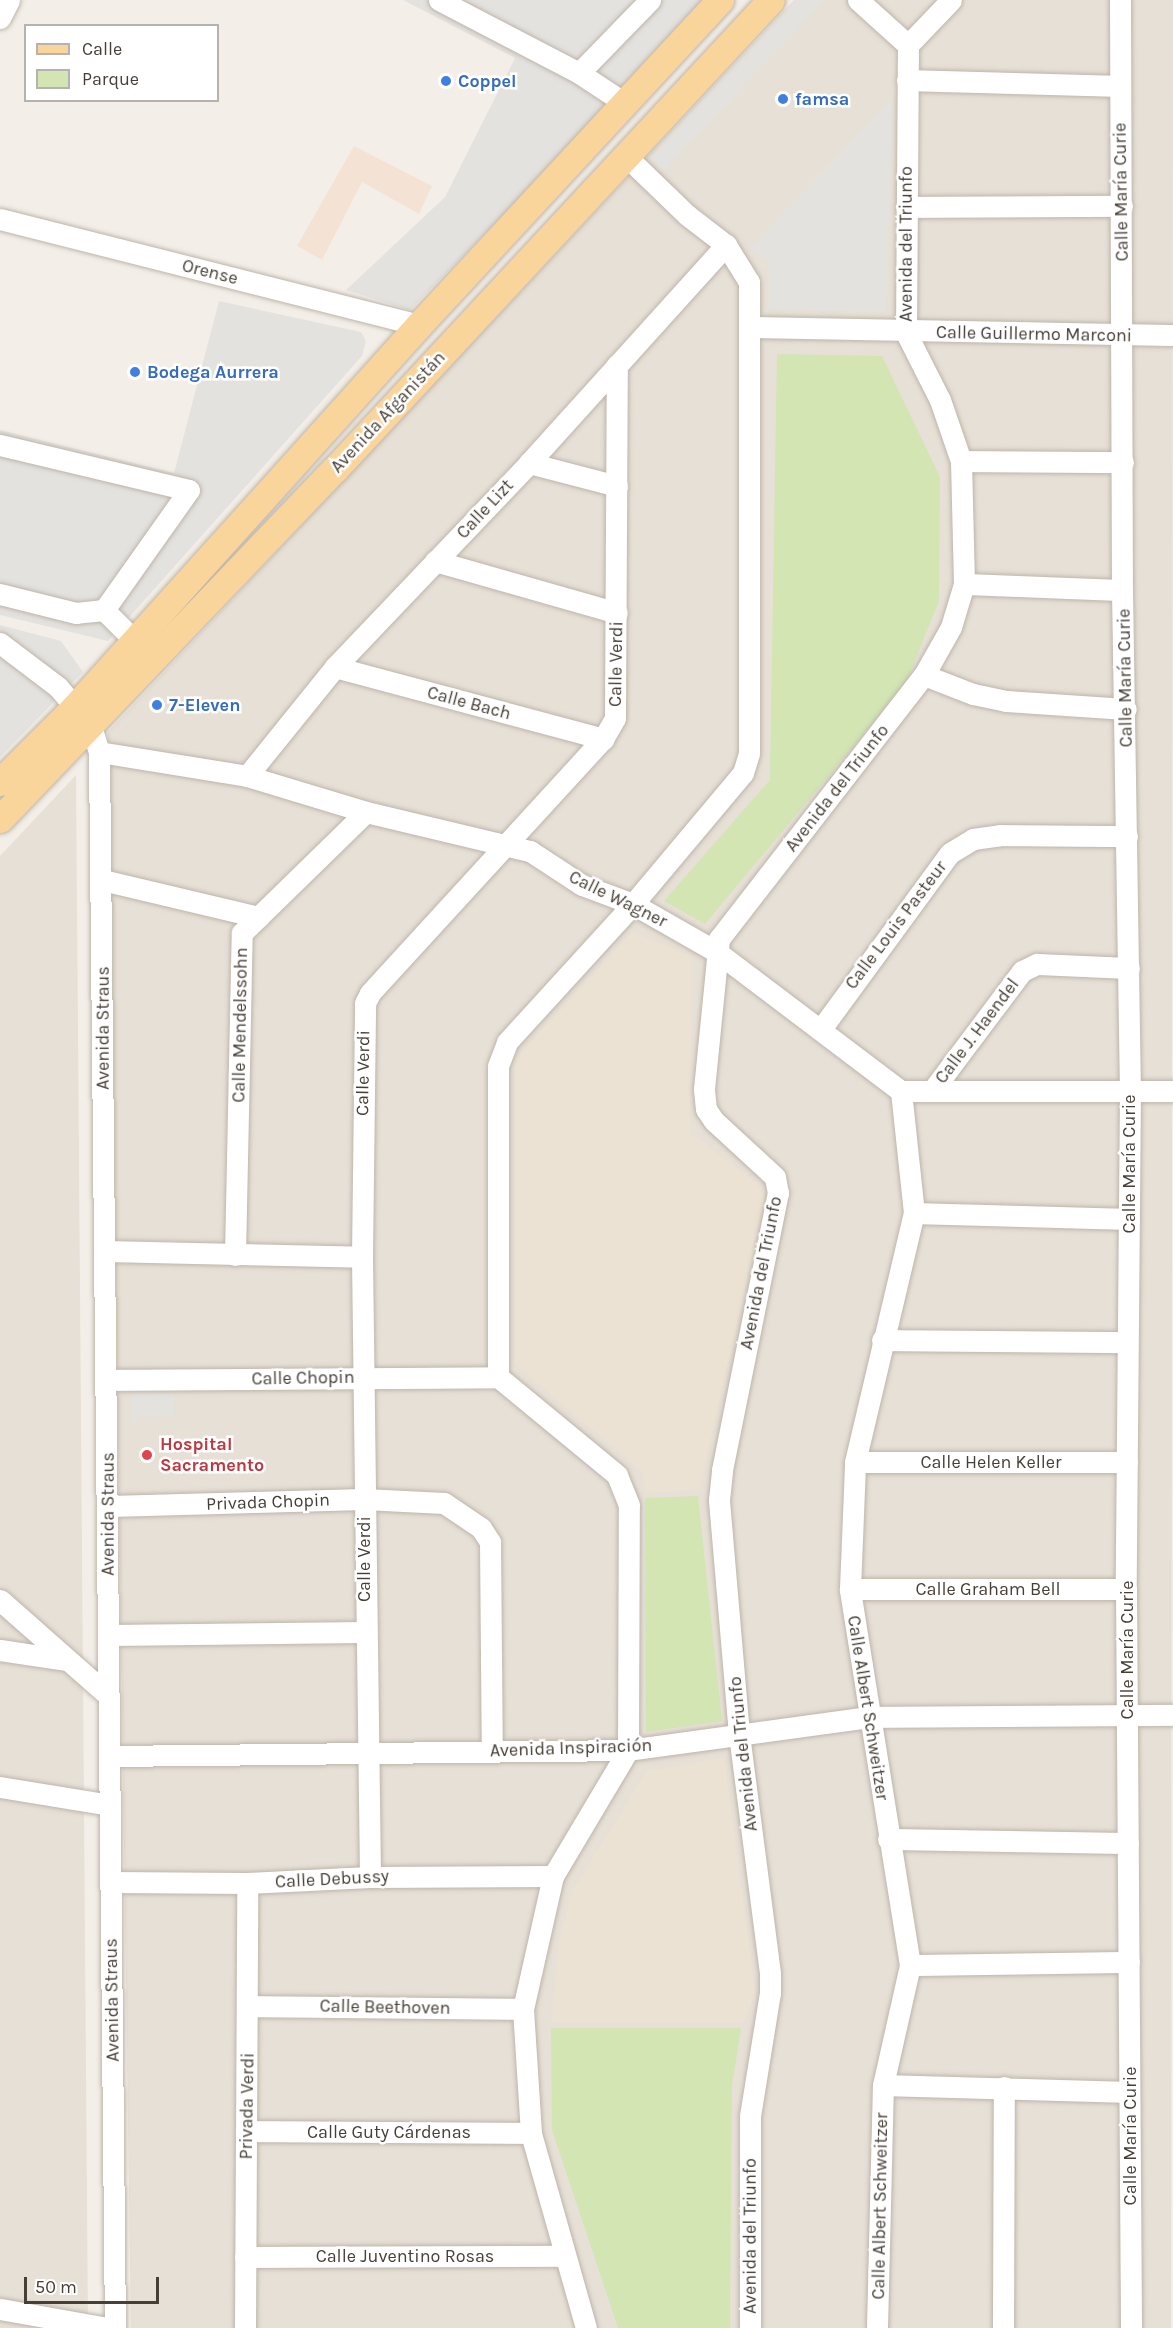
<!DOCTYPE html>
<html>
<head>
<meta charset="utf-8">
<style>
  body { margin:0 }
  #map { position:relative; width:1173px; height:2328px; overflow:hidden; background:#f3efe8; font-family:Karla,sans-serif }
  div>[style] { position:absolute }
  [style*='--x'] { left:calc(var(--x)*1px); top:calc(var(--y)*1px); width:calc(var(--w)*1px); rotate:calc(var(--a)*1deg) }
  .residential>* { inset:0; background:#e7e0d6 }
  .commercial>* { inset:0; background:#f4e3d4 }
  .education>* { inset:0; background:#ebe2d3 }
  .green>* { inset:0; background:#d3e5b3 }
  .parking>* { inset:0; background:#e4e2df }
  .roads { filter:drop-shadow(0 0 2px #beb5ab) drop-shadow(0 0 2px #beb5ab) }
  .minor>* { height:21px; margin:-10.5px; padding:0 10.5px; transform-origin:10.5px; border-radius:10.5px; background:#fff }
  .major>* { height:27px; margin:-13.5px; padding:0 13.5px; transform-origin:13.5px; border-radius:13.5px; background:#f9d59b }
  .dots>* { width:16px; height:16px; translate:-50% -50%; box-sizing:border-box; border:3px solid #fff; border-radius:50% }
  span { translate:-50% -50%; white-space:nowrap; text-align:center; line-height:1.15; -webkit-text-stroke:5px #fff; paint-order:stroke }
  .shop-label { font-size:18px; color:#366cbe; font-weight:700 }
  .left { translate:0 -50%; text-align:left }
  .street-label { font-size:18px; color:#463f37 }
  .health-label { font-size:18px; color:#be3a42; font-weight:700 }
  .legend { position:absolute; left:24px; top:24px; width:195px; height:78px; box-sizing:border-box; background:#fff; border:2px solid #b5b2af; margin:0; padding:8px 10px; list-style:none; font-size:18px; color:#463f37 }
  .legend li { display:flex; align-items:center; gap:12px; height:30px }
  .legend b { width:30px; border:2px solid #b5b2af }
  .scale { position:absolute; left:24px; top:2277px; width:135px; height:27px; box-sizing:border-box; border:3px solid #463f37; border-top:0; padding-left:8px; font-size:18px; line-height:21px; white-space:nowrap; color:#463f37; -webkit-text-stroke:4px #fff; paint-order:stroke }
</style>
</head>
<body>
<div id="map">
  <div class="residential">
    <div style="clip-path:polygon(794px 0,1173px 0,1171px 2328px,131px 2328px,108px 732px)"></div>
    <div style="clip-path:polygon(76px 775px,88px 2328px,0 2328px,0 856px)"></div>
  </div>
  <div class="commercial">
    <div style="clip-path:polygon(354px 146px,432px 186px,419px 214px,362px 182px,322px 260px,297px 246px)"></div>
  </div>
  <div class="education">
    <div style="clip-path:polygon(632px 932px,692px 956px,690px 1133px,767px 1191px,699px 1490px,645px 1493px,642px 1471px,515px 1364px,515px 1059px)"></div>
    <div style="clip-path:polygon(724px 1758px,755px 1992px,744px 2022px,552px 2022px,558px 1946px,573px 1890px,647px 1771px)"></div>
  </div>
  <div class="green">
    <div style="clip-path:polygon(777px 354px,882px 356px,940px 477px,939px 601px,906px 683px,705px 924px,664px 901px,770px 780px)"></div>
    <div style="clip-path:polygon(698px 1496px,722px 1721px,646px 1732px,645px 1498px)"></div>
    <div style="clip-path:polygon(551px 2028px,741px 2028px,732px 2085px,730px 2328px,618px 2328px,552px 2130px)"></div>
  </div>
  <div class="parking">
    <div style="clip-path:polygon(403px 0,705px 0,615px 101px,410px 310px,346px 290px,445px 197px,515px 58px)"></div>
    <div style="clip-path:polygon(795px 0,824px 0,664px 170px,650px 157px)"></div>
    <div style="clip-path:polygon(892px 98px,886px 312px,769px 309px,769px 263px,750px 249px)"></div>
    <div style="clip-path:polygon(219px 301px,361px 332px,366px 341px,362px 356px,108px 641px,0 615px,0 430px,174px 473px)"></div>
    <div style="clip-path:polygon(0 625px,61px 641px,83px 672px,0 757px)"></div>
    <div style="clip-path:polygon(132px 1394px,174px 1394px,174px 1415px,140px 1415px,132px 1424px)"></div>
  </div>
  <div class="roads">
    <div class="minor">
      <div style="--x:439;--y:0;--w:158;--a:27.5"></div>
      <div style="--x:579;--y:73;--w:56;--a:33.4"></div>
      <div style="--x:858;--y:0;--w:67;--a:42"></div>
      <div style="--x:1120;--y:0;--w:590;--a:89.81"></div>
      <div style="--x:1122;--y:590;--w:501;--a:89.09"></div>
      <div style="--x:1130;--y:1091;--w:498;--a:90.5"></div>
      <div style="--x:1126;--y:1589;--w:739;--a:89.61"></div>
      <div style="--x:0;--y:18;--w:20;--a:-63"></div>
      <div style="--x:908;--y:45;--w:62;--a:-46.3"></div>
      <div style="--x:579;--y:73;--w:102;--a:-45.8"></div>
      <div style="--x:907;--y:80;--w:213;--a:1.6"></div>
      <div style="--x:906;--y:207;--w:216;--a:-0.3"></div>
      <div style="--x:0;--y:219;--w:432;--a:14.2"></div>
      <div style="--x:750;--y:327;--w:423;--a:1.1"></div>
      <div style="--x:0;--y:445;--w:194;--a:13.4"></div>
      <div style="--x:189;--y:490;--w:147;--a:125.3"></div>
      <div style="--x:104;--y:610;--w:28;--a:174"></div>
      <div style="--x:76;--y:613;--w:78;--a:-166"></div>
      <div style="--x:961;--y:461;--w:162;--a:0.4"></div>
      <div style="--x:529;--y:463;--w:91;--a:14.6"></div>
      <div style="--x:435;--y:561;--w:189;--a:15.9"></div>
      <div style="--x:964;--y:584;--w:158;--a:2.2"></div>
      <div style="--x:104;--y:610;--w:44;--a:45"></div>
      <div style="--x:0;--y:643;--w:73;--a:37.2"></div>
      <div style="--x:58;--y:687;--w:51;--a:49.8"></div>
      <div style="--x:91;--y:726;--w:27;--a:73"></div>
      <div style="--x:99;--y:752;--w:1576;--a:89.42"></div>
      <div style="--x:335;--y:667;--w:278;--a:15"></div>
      <div style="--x:924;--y:675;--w:53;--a:21.2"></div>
      <div style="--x:973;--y:694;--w:34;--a:12"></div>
      <div style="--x:1006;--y:701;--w:120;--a:3.8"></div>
      <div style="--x:99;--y:752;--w:150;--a:9.2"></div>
      <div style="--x:247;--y:776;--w:124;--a:16.8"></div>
      <div style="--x:366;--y:812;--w:169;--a:13.4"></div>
      <div style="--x:530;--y:851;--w:62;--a:33.2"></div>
      <div style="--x:582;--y:885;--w:54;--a:20.4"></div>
      <div style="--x:633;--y:904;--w:97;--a:29.7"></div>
      <div style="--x:717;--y:952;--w:231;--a:37.1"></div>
      <div style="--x:901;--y:1091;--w:272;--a:0"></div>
      <div style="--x:247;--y:776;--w:140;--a:-51.1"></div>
      <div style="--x:335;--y:667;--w:282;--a:-46.4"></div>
      <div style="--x:529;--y:463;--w:294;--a:-47.9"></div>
      <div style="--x:102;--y:880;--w:161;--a:13.3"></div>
      <div style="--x:821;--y:1029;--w:218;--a:-53.8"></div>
      <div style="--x:950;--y:853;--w:27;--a:-31"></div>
      <div style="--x:973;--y:839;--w:27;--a:-8"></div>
      <div style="--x:1000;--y:835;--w:127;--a:0.5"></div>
      <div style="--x:932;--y:1091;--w:150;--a:-53.1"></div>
      <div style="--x:1022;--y:971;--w:17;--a:-25"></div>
      <div style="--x:1037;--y:964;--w:92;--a:2.5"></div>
      <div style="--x:914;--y:1213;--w:215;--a:1.6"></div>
      <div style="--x:104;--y:1251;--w:258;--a:1.3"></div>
      <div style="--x:235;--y:1255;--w:322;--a:-88.8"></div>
      <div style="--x:242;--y:933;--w:173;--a:-44.3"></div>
      <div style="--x:882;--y:1340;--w:245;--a:0.5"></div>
      <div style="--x:107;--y:1380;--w:391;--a:-0.4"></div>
      <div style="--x:855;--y:1462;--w:272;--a:0"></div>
      <div style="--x:109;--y:1506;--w:255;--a:-1.6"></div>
      <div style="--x:364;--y:1499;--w:80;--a:2.9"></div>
      <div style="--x:444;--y:1503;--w:45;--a:34"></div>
      <div style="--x:481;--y:1528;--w:17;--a:57"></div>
      <div style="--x:490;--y:1542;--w:210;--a:89.5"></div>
      <div style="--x:850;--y:1589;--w:276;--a:0"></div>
      <div style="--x:0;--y:1600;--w:145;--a:41.4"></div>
      <div style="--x:109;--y:1635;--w:254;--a:-0.7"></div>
      <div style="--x:0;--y:1650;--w:66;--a:8.7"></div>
      <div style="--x:110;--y:1756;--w:518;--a:-0.66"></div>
      <div style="--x:628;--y:1750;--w:242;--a:-7.8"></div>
      <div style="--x:868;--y:1717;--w:305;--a:-0.4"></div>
      <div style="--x:0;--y:1787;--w:111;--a:9.3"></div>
      <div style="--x:888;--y:1839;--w:240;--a:1"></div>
      <div style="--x:370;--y:1877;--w:620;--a:-90.74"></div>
      <div style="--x:362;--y:1257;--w:254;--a:-89.3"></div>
      <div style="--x:365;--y:1003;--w:11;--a:-63"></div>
      <div style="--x:370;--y:993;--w:345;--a:-47.5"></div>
      <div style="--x:603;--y:739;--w:24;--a:-60"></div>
      <div style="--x:615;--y:718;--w:353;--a:-89.7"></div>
      <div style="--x:110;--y:1882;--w:137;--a:0.4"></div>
      <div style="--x:247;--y:1883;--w:123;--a:-2.8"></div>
      <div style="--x:370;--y:1877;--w:183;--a:-0.3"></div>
      <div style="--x:910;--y:1965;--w:219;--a:-0.8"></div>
      <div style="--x:248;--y:2006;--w:275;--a:0.6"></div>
      <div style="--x:883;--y:2085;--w:246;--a:1.6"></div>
      <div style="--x:246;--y:2131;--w:285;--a:0.4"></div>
      <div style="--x:245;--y:2257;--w:320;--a:-0.2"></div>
      <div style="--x:0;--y:2309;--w:109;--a:10.1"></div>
      <div style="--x:245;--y:2328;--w:445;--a:-89.7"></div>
      <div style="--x:586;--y:2328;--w:203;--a:-105.8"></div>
      <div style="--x:531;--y:2133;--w:124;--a:-93.7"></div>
      <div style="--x:523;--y:2009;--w:136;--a:-77.3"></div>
      <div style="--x:553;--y:1876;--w:147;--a:-59.2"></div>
      <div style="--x:628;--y:1750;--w:245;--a:-89.8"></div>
      <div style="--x:629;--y:1505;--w:32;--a:-112"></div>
      <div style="--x:617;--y:1475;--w:154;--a:-140.5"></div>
      <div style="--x:498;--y:1377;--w:311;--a:-90"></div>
      <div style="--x:498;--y:1066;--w:26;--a:-69"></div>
      <div style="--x:507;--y:1042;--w:187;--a:-47.6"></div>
      <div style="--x:633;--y:904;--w:171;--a:-50"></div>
      <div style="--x:743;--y:773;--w:21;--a:-73"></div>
      <div style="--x:749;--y:753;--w:471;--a:-90"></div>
      <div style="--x:749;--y:282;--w:44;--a:-121.9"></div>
      <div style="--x:726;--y:245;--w:49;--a:-142.4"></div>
      <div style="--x:687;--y:215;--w:85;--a:-136"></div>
      <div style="--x:750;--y:2328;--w:212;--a:-90"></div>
      <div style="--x:750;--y:2116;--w:125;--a:-80.8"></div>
      <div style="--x:770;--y:1993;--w:20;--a:-90"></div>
      <div style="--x:770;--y:1973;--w:241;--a:-97.4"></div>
      <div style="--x:739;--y:1734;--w:235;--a:-94.9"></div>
      <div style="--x:719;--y:1500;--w:30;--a:-84"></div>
      <div style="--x:722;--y:1470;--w:283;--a:-78.6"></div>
      <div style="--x:778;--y:1193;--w:16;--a:-101"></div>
      <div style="--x:775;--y:1177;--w:83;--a:-137.4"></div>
      <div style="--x:714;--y:1121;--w:14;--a:-124"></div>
      <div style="--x:706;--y:1109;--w:20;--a:-96"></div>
      <div style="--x:704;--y:1089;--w:151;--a:-84.3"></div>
      <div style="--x:719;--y:939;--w:334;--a:-52.2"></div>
      <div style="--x:924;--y:675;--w:55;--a:-60.6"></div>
      <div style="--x:951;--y:627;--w:45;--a:-73.2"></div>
      <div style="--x:964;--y:584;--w:123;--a:-91.4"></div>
      <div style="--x:961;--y:461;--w:65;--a:-109"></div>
      <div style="--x:940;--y:400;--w:75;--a:-116.9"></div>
      <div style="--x:906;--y:333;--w:288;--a:-89.6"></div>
      <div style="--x:877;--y:2328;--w:243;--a:-88.6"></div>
      <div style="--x:883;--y:2085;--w:123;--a:-77.3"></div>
      <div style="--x:910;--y:1965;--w:381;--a:-99.1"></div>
      <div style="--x:850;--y:1589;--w:127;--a:-87.7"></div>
      <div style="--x:855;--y:1462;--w:256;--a:-76.7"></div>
      <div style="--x:914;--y:1213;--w:123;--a:-96.1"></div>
      <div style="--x:1003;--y:2328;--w:241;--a:-89.8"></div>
    </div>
    <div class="major">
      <div style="--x:0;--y:782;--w:105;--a:-45"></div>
      <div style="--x:74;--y:708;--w:515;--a:-47.99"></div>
      <div style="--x:419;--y:325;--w:443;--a:-47.2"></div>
      <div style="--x:0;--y:819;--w:484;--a:-46.3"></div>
      <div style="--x:335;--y:469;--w:640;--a:-47.09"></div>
    </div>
  </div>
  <div class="dots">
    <div style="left:446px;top:81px;background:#3f7fe0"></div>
    <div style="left:783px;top:99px;background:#3f7fe0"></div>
    <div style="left:135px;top:372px;background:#3f7fe0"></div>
    <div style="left:157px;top:705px;background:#3f7fe0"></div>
    <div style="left:147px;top:1455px;background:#e0444e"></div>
  </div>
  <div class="shop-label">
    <span class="left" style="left:458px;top:81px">Coppel</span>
    <span class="left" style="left:795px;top:99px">famsa</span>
    <span class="left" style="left:147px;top:372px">Bodega Aurrera</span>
    <span class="left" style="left:169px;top:705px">7-Eleven</span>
  </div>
  <div class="street-label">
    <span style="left:1121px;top:192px;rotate:-91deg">Calle María Curie</span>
    <span style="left:906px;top:244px;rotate:-90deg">Avenida del Triunfo</span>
    <span style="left:210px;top:272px;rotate:14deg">Orense</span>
    <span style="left:1034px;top:334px;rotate:1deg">Calle Guillermo Marconi</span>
    <span style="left:388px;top:412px;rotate:-47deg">Avenida Afganistán</span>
    <span style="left:485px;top:509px;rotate:-47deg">Calle Lizt</span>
    <span style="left:616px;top:664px;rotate:-89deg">Calle Verdi</span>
    <span style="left:1125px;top:678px;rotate:-91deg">Calle María Curie</span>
    <span style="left:469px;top:703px;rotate:15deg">Calle Bach</span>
    <span style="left:837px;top:788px;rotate:-52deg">Avenida del Triunfo</span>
    <span style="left:618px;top:899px;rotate:26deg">Calle Wagner</span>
    <span style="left:896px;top:925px;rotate:-53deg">Calle Louis Pasteur</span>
    <span style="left:240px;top:1025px;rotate:-89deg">Calle Mendelssohn</span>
    <span style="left:103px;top:1028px;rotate:-90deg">Avenida Straus</span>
    <span style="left:977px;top:1031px;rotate:-53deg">Calle J. Haendel</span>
    <span style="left:363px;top:1073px;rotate:-89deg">Calle Verdi</span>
    <span style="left:1129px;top:1164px;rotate:-90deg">Calle María Curie</span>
    <span style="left:761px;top:1273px;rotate:-79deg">Avenida del Triunfo</span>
    <span style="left:303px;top:1378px;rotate:-1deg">Calle Chopin</span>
    <span style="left:991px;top:1462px">Calle Helen Keller</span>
    <span style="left:268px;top:1502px;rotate:-2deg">Privada Chopin</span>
    <span style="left:108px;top:1514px;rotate:-90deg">Avenida Straus</span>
    <span style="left:364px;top:1559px;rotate:-90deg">Calle Verdi</span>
    <span style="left:988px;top:1589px">Calle Graham Bell</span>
    <span style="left:1127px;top:1650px;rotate:-90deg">Calle María Curie</span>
    <span style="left:868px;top:1708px;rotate:81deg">Calle Albert Schweitzer</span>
    <span style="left:571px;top:1748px;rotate:-2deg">Avenida Inspiración</span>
    <span style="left:743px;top:1754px;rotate:-96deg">Avenida del Triunfo</span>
    <span style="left:332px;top:1879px;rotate:-3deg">Calle Debussy</span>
    <span style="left:112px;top:2000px;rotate:-91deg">Avenida Straus</span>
    <span style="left:385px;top:2007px;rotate:1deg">Calle Beethoven</span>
    <span style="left:247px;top:2106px;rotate:-89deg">Privada Verdi</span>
    <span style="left:389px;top:2132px">Calle Guty Cárdenas</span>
    <span style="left:1130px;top:2136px;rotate:-90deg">Calle María Curie</span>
    <span style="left:880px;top:2206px;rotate:-89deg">Calle Albert Schweitzer</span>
    <span style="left:750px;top:2236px;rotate:-90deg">Avenida del Triunfo</span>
    <span style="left:405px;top:2256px">Calle Juventino Rosas</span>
  </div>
  <div class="health-label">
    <span class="left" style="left:160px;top:1455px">Hospital<br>Sacramento</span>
  </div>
  <ul class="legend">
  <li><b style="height:8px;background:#f9d59b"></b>Calle</li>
  <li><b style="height:16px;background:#d3e5b3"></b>Parque</li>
  </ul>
  <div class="scale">50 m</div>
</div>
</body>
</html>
